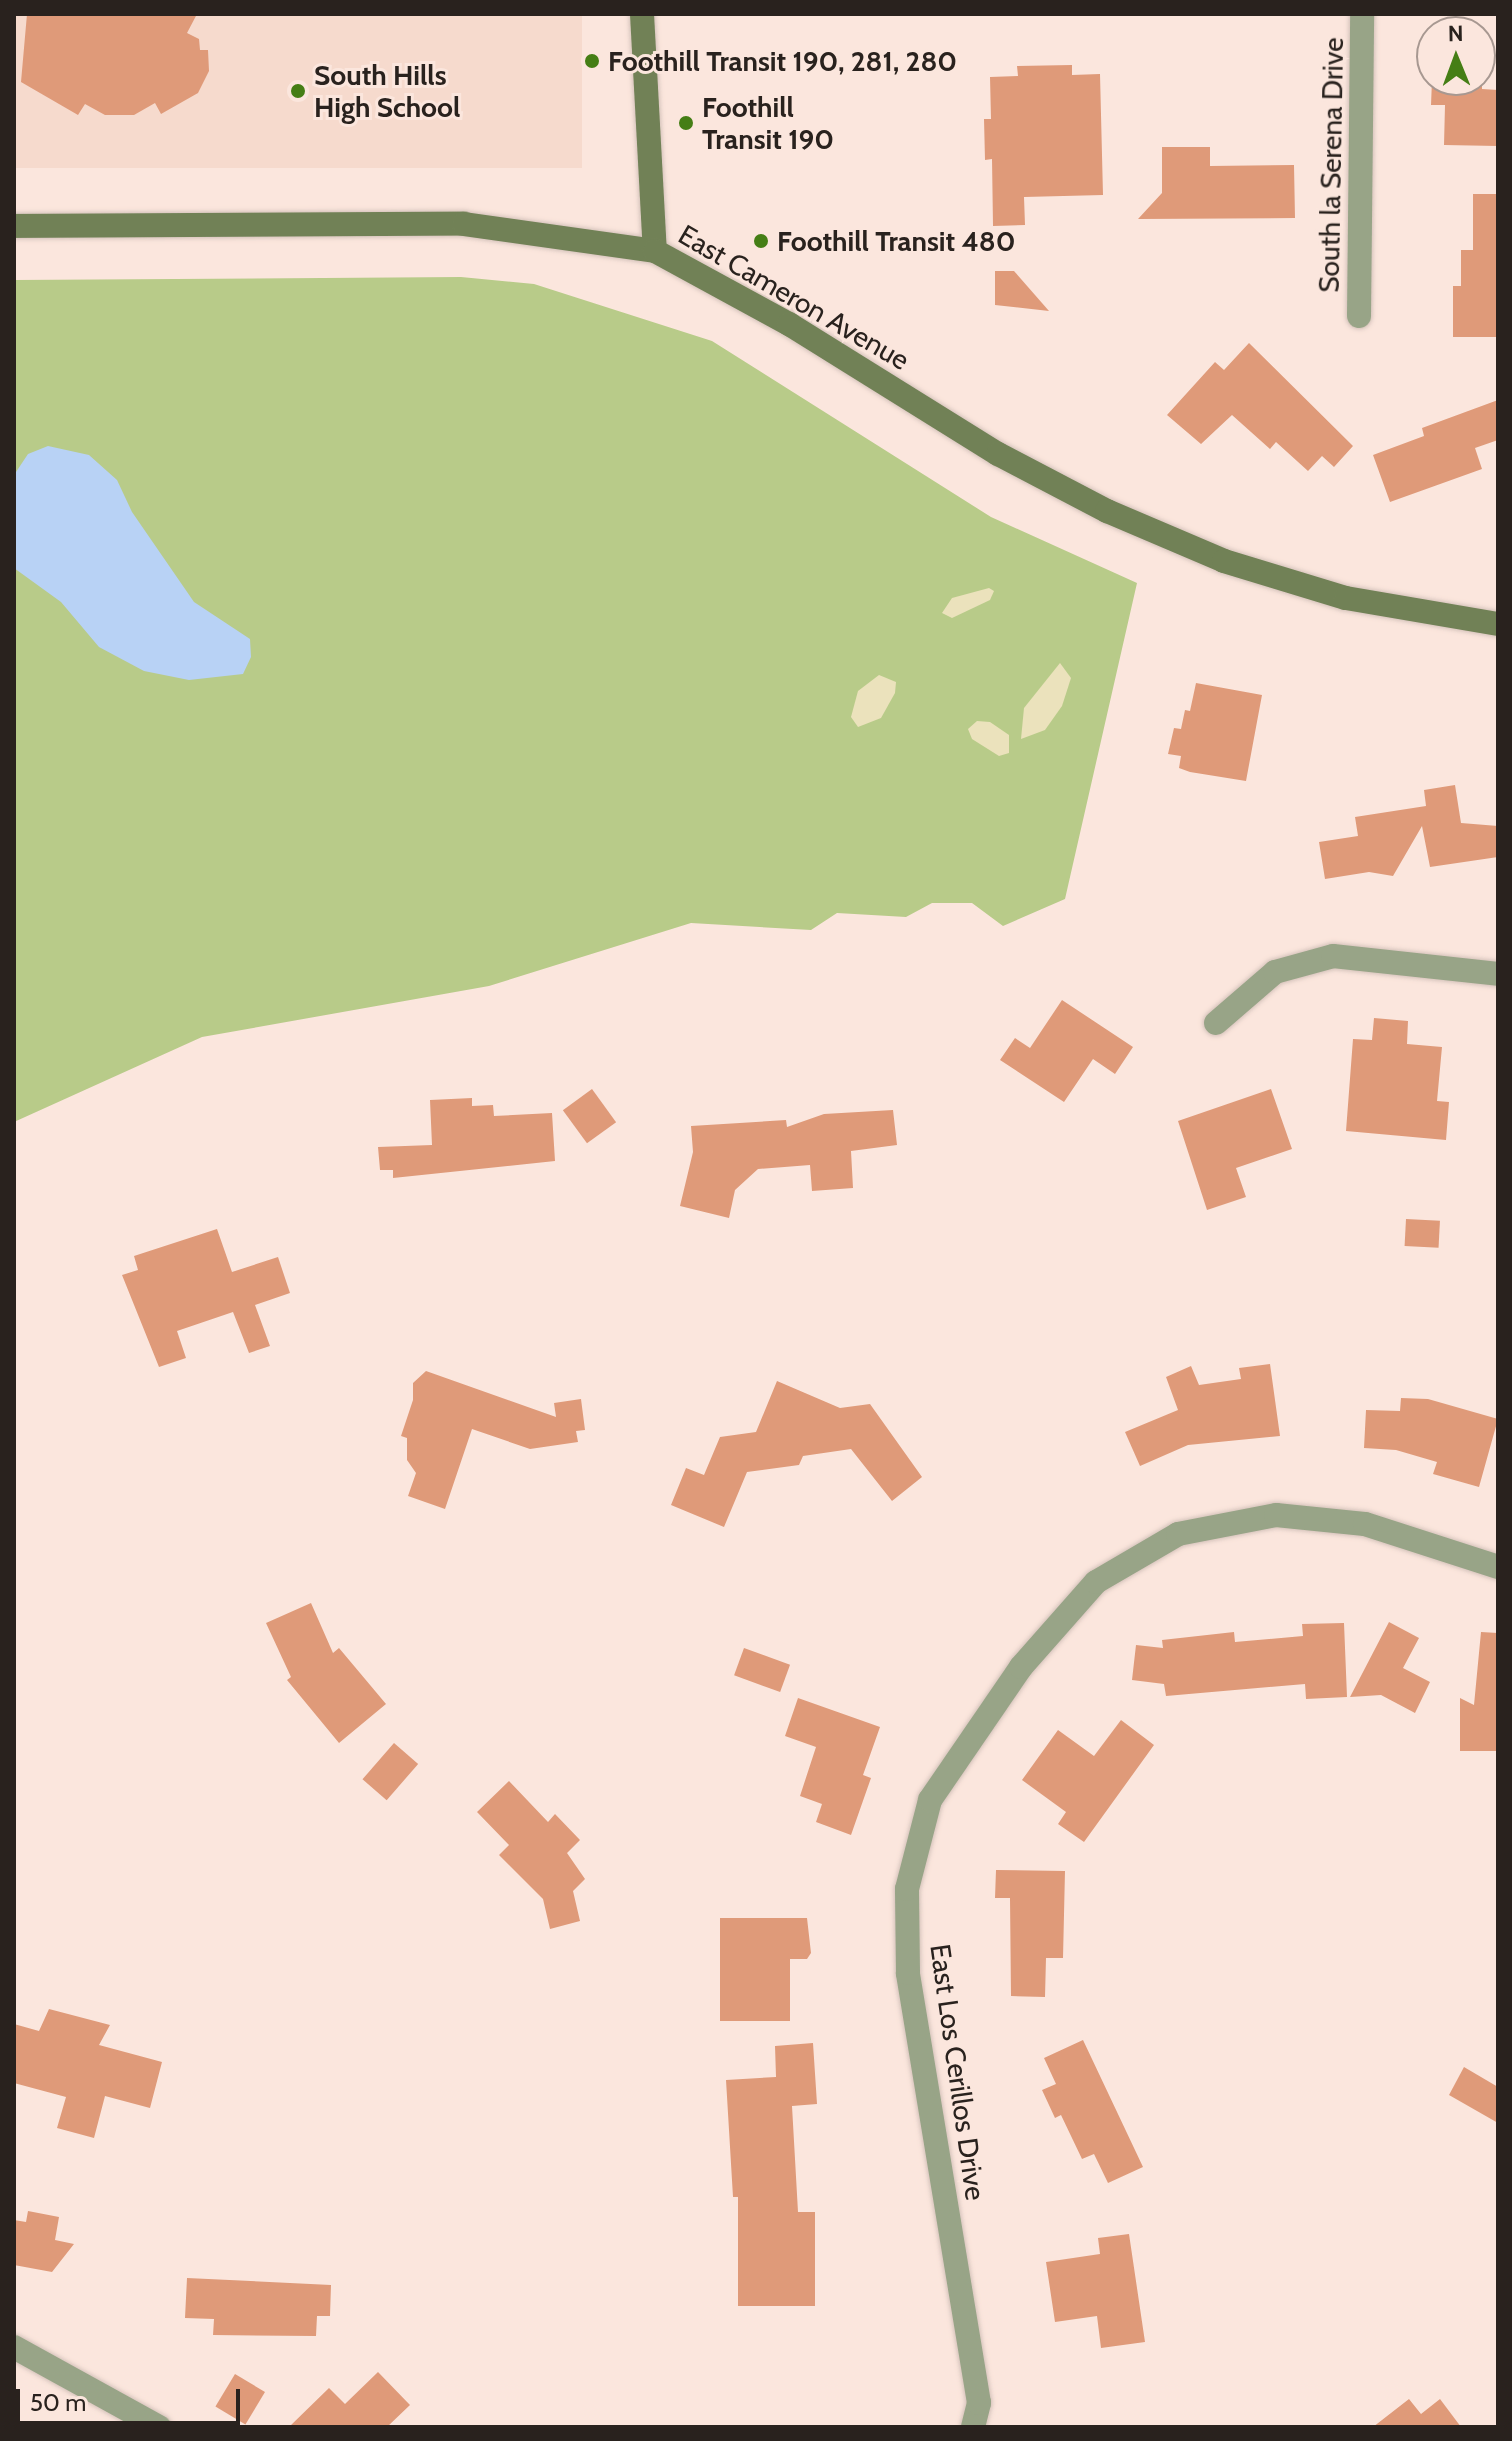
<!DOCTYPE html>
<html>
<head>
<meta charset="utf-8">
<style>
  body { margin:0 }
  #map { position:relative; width:1512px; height:2441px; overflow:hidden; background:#fbe6dd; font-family:Cabin,sans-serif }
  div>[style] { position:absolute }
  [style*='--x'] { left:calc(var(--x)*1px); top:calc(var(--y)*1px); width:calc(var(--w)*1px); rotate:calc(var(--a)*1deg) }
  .built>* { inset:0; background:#f6dacd; transform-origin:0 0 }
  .green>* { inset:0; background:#b8cb89 }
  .sand>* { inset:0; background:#ebe2bc }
  .water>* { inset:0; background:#b8d2f5 }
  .building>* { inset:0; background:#df9a79; transform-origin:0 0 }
  .roads { filter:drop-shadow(0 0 2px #d5c3bb) drop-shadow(0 0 2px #d5c3bb) }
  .street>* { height:24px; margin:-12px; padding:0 12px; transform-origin:12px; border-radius:12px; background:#98a487 }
  .secondary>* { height:24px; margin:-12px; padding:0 12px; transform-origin:12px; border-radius:12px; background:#718156 }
  .dots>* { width:22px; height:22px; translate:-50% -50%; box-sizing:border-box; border:4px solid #fbe6dd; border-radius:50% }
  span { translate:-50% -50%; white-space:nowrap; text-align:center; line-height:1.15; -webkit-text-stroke:6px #fbe6dd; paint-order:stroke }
  .poi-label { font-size:28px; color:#29221e; font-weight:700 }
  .left { translate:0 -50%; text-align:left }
  .street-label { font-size:28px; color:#29221e }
  .frame { position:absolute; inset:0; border:16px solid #29221e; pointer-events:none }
  .north { position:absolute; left:1416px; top:16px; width:80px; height:80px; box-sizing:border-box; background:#fbe6dd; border:2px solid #a79891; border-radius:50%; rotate:359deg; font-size:22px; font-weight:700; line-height:32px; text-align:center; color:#29221e }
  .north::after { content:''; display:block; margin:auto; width:28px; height:36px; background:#457e15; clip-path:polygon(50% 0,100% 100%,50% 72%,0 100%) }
  .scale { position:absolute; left:16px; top:2389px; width:224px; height:36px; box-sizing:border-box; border:4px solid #29221e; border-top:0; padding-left:10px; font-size:24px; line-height:28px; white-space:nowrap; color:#29221e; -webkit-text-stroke:6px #fbe6dd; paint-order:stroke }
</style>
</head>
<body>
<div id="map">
  <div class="built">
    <div style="left:14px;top:14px;width:568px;height:154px"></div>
  </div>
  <div class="green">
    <div style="clip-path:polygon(461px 277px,534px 284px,712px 341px,991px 517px,1137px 583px,1065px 899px,1003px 926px,972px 903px,932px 903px,906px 917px,837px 913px,811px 930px,691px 923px,489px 986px,202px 1037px,14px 1122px,14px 280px)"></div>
  </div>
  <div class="sand">
    <div style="clip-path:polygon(989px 588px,994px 591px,990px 600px,952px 618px,942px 613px,952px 598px)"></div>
    <div style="clip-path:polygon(1060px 663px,1071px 678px,1062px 706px,1045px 730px,1021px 739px,1024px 708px)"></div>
    <div style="clip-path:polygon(879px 675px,896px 682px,895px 693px,881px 718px,858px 727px,851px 717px,858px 691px)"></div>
    <div style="clip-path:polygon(977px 721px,990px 722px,1009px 735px,1009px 753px,999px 756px,972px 739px,968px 729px)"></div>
  </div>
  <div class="water">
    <div style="clip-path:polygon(48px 446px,89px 455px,117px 480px,132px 512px,194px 602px,250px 639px,251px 657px,243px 674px,189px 680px,144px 671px,99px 647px,61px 602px,14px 568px,14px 475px,28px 454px)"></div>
  </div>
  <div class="building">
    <div style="clip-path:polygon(27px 14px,197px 14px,187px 33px,199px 39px,200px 50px,208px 50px,209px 71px,198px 93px,161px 114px,155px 103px,134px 115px,105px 115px,85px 104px,78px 115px,21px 82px)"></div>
    <div style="clip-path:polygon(1072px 65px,1072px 75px,1100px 74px,1103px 195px,1024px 197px,1025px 225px,993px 226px,992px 159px,985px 160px,984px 119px,991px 119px,990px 77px,1018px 76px,1017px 66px)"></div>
    <div style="clip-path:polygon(1432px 80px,1482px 80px,1482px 89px,1498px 90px,1498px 146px,1444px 145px,1445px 105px,1431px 105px)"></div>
    <div style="clip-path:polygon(1162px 147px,1210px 147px,1210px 166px,1294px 165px,1295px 218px,1138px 219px,1162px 193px)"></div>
    <div style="clip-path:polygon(1473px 194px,1498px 194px,1498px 337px,1453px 337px,1453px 286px,1461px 286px,1461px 250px,1473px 250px)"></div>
    <div style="clip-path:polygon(995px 271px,1014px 271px,1049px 311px,995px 305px)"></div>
    <div style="clip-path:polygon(1249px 343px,1353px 446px,1334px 467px,1322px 456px,1308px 471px,1276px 442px,1270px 449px,1232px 415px,1201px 444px,1167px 415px,1215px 362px,1224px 370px)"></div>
    <div style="clip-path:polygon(1498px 400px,1498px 440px,1475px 448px,1482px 469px,1390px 502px,1373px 455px,1424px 436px,1422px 428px)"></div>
    <div style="clip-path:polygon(1196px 683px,1262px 695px,1246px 781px,1190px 772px,1179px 768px,1181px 756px,1168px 754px,1174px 728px,1181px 729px,1185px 710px,1190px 711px)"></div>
    <div style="clip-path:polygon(1455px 785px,1461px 823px,1498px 826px,1498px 857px,1430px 867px,1422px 826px,1393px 876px,1369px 872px,1325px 879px,1319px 842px,1358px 836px,1355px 817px,1426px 806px,1424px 790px)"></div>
    <div style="clip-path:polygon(1062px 1000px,1133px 1047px,1115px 1074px,1093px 1059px,1064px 1102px,1000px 1060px,1015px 1038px,1030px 1048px)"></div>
    <div style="clip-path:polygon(1374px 1018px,1408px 1021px,1407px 1044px,1442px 1047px,1437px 1101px,1449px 1102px,1446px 1140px,1346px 1131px,1353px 1039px,1372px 1040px)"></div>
    <div style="left:592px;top:1089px;width:41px;height:36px;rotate:54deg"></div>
    <div style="clip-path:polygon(1271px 1089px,1292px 1149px,1236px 1168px,1246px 1197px,1207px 1210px,1178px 1121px)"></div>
    <div style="clip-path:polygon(472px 1098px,472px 1106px,493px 1105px,494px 1116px,552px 1113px,555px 1161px,393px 1178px,393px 1170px,380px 1170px,378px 1147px,432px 1145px,430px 1100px)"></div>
    <div style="clip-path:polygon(893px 1110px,897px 1145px,851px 1151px,853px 1188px,812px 1191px,810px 1165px,758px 1169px,735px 1190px,729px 1218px,680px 1206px,693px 1152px,691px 1126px,786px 1120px,787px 1127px,824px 1114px)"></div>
    <div style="left:1406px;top:1219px;width:34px;height:27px;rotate:3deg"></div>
    <div style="clip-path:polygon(217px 1229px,232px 1272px,278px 1257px,290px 1293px,255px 1305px,270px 1346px,249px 1353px,233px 1312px,177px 1331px,186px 1358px,159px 1367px,122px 1275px,138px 1270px,134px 1256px)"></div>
    <div style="clip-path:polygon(1270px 1364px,1280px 1436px,1188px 1445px,1140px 1466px,1125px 1432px,1178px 1410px,1166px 1377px,1191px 1366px,1199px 1385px,1241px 1379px,1239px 1368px)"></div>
    <div style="clip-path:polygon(426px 1371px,556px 1417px,554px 1403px,581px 1399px,585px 1430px,576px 1431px,578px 1442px,530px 1449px,472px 1429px,445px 1509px,408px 1496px,416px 1473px,407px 1460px,407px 1438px,401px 1436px,413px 1400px,413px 1383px)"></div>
    <div style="clip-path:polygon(777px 1381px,840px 1408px,870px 1404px,922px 1477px,892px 1501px,851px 1449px,803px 1456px,799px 1465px,747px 1472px,724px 1527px,671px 1505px,686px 1468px,704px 1475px,720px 1437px,756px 1432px)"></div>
    <div style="clip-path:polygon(1401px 1398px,1428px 1399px,1498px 1419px,1479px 1487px,1433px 1474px,1437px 1462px,1396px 1450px,1364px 1448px,1366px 1410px,1400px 1411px)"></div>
    <div style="clip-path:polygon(311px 1603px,333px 1653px,339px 1648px,386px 1704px,339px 1743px,287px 1680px,291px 1677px,266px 1623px)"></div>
    <div style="clip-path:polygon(1389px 1622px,1419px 1638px,1403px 1668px,1430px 1682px,1415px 1713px,1381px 1695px,1350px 1697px)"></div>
    <div style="clip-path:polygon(1344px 1623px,1347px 1697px,1306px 1699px,1305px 1684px,1166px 1696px,1164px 1684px,1132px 1680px,1136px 1645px,1163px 1648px,1162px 1640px,1234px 1632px,1235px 1642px,1303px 1636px,1302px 1624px)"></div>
    <div style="clip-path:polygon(1481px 1632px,1498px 1633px,1498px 1751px,1460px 1751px,1460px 1698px,1474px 1705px)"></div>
    <div style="left:744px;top:1648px;width:49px;height:29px;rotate:20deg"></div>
    <div style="clip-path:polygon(798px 1698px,880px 1727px,863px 1775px,871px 1778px,851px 1835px,816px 1822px,822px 1804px,800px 1796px,816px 1747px,785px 1736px)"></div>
    <div style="clip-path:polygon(1121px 1720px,1154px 1745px,1084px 1842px,1058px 1824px,1066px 1812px,1022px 1780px,1058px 1730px,1094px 1756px)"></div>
    <div style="left:394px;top:1743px;width:32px;height:48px;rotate:41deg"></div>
    <div style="clip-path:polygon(509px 1781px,548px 1822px,555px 1814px,580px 1840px,567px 1853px,585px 1879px,573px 1891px,580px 1921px,550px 1929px,543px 1899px,499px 1855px,509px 1845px,477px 1812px)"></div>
    <div style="clip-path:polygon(996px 1870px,1065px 1871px,1063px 1958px,1046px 1958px,1045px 1997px,1011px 1996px,1010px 1898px,995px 1898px)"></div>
    <div style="clip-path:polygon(720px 1918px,807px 1918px,811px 1953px,807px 1959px,790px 1959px,790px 2021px,720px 2021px)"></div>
    <div style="clip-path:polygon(49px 2009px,110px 2025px,99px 2045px,162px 2062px,150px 2108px,105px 2096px,94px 2138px,57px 2128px,66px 2097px,14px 2083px,14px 2024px,39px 2031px)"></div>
    <div style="clip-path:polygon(1083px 2040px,1143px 2167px,1108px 2183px,1094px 2154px,1082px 2159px,1061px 2115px,1055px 2118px,1042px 2090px,1056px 2084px,1044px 2058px)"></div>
    <div style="clip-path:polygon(813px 2043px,817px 2104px,792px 2106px,798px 2212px,815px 2212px,815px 2306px,738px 2306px,738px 2197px,733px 2197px,726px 2080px,776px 2077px,775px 2046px)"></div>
    <div style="clip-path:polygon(1464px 2067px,1498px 2087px,1498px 2123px,1449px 2095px)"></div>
    <div style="clip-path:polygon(28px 2211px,59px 2217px,55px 2240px,74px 2244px,52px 2272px,14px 2265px,14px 2220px,26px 2222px)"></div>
    <div style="clip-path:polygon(1129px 2234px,1145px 2342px,1101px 2348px,1097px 2316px,1055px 2322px,1046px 2262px,1100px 2254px,1098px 2238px)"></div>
    <div style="clip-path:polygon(187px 2278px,331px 2285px,330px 2316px,317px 2316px,316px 2336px,213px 2335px,214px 2319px,185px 2318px)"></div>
    <div style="clip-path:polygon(378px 2372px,410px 2405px,387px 2427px,289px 2427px,329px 2388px,345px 2404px)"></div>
    <div style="left:235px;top:2374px;width:35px;height:38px;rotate:31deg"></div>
    <div style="clip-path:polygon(1409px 2399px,1421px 2414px,1440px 2399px,1461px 2427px,1373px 2427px)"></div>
  </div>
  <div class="roads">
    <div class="street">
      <div style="--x:1359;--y:316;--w:302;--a:-89.4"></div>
      <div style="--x:1216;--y:1023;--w:78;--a:-40.8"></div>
      <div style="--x:1275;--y:972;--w:60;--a:-15.4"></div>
      <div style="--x:1333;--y:956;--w:166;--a:6.2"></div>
      <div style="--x:14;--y:2347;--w:166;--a:28.9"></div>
      <div style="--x:973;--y:2427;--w:25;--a:-76"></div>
      <div style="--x:979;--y:2403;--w:436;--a:-99.4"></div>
      <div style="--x:908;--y:1973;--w:84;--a:-90.7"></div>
      <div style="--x:907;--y:1889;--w:92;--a:-75.5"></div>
      <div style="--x:930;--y:1800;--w:161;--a:-55.6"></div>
      <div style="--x:1021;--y:1667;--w:113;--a:-48.6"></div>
      <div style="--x:1096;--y:1582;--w:95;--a:-30.3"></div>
      <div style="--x:1178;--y:1534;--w:100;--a:-11"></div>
      <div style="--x:1276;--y:1515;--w:89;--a:5.8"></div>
      <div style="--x:1365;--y:1524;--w:140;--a:17.9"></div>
    </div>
    <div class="secondary">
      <div style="--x:642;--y:14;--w:237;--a:86.9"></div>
      <div style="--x:14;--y:226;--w:450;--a:-0.3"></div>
      <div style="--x:464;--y:224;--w:193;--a:8"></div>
      <div style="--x:655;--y:251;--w:153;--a:28.6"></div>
      <div style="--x:789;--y:324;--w:246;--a:31.9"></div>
      <div style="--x:998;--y:454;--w:123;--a:27.6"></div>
      <div style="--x:1107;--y:511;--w:127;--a:23.1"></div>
      <div style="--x:1224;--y:561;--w:127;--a:16.9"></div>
      <div style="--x:1346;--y:598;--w:154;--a:9.7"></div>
    </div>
  </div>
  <div class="dots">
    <div style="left:592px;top:61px;background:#457e15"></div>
    <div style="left:298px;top:91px;background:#457e15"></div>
    <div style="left:686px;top:123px;background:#457e15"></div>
    <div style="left:761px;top:241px;background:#457e15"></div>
  </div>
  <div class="poi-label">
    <span class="left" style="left:608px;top:61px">Foothill Transit 190, 281, 280</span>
    <span class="left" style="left:314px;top:91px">South Hills<br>High School</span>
    <span class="left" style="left:702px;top:123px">Foothill<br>Transit 190</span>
    <span class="left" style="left:777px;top:241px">Foothill Transit 480</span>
  </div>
  <div class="street-label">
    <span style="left:1331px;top:165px;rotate:-89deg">South la Serena Drive</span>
    <span style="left:794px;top:297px;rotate:30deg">East Cameron Avenue</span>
    <span style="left:958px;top:2072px;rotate:82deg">East Los Cerillos Drive</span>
  </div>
  <div class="frame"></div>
  <div class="north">N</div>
  <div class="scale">50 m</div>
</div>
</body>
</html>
